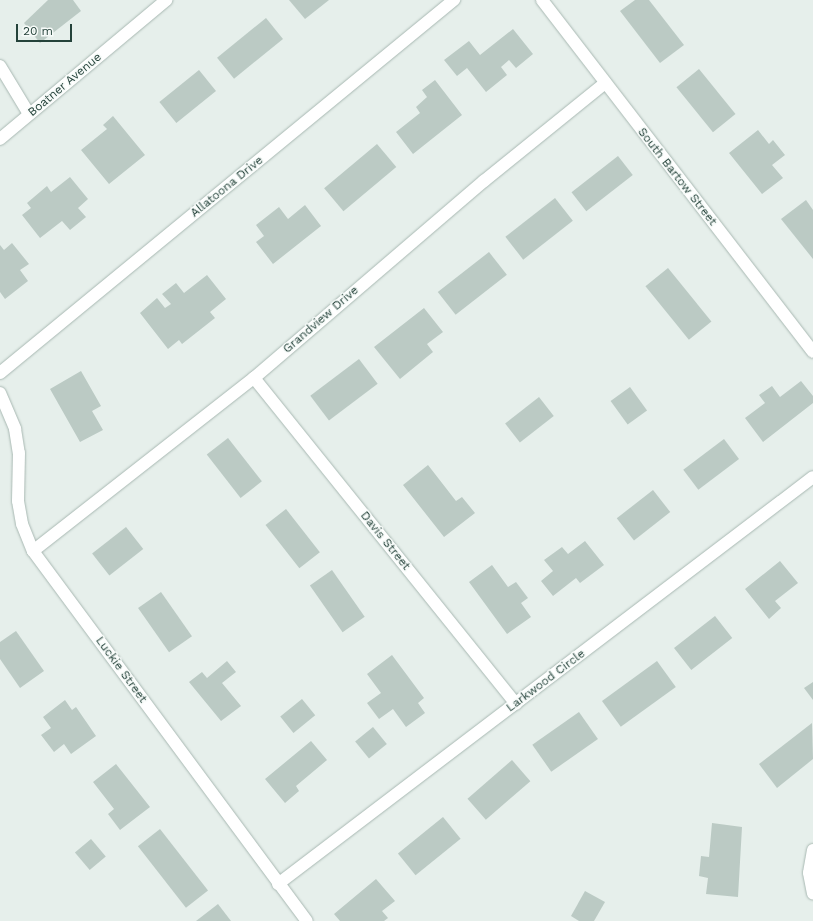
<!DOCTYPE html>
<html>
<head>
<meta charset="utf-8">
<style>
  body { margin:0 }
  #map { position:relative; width:813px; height:921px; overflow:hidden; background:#e6efeb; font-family:"Work Sans",sans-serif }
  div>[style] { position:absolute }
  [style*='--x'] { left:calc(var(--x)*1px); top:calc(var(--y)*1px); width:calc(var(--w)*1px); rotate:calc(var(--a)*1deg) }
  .building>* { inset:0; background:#bbcac4; transform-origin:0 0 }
  .roads { filter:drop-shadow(0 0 1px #a8b8b2) drop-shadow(0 0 1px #a8b8b2) }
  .minor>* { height:12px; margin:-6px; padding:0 6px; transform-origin:6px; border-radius:6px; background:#fff }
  span { translate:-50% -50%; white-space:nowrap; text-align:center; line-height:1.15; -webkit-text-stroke:3px #f7fbf9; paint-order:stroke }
  .street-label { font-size:12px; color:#24423a }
  .scale { position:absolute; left:16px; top:24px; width:56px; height:18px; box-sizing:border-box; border:2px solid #24423a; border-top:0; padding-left:5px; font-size:12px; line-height:14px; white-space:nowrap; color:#24423a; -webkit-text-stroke:3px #f7fbf9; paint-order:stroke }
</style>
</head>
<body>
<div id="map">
  <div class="building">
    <div style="clip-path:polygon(48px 0,73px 0,81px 11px,40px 43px,24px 23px)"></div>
    <div style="clip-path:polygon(289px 0,329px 0,305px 19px)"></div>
    <div style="clip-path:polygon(635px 0,649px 0,684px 45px,660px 63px,620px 11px)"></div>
    <div style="left:266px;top:18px;width:27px;height:63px;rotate:51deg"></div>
    <div style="clip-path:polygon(513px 29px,533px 54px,516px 68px,509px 60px,501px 67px,507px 75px,486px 92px,467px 68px,457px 76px,444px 60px,469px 41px,480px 55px)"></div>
    <div style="left:699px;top:69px;width:58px;height:29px;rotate:51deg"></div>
    <div style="left:199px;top:70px;width:27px;height:51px;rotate:51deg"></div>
    <div style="clip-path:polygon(435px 80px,462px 115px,413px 154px,396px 132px,420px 113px,416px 107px,427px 97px,422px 90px)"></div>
    <div style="clip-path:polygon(113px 116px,145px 155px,109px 184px,81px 150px,107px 129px,103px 125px)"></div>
    <div style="clip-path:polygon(758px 130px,769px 144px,773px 140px,785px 155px,772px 165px,783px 178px,762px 194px,729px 153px)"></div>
    <div style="left:377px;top:144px;width:30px;height:69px;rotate:50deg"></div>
    <div style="left:618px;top:156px;width:24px;height:59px;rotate:52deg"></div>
    <div style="clip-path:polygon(70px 177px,88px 199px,78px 208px,86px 217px,70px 230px,62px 221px,40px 238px,22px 215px,31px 208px,27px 203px,47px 186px,51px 192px)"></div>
    <div style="left:555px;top:198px;width:29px;height:63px;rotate:52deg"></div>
    <div style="clip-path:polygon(806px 200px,813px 210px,813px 259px,781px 219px)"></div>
    <div style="clip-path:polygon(305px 205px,321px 226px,273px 264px,256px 242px,264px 236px,256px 225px,279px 207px,288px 219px)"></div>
    <div style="clip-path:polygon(12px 243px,29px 264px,20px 270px,28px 281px,5px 299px,0 292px,0 245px,4px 250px)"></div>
    <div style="left:489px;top:252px;width:29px;height:65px;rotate:52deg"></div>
    <div style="left:668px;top:268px;width:69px;height:29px;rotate:51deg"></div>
    <div style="clip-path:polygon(207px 275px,226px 299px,210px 312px,215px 318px,182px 344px,179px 340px,168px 349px,140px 313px,157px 298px,165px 308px,171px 304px,162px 294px,176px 283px,184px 293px)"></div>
    <div style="clip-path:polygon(424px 308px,443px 332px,427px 344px,433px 352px,400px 379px,374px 347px)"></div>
    <div style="left:359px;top:359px;width:31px;height:61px;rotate:53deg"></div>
    <div style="clip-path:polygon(81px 371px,101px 406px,92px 411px,103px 430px,80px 442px,50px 389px)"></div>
    <div style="clip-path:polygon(801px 381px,813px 396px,813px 403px,763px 442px,745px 418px,765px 403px,759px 395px,772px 386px,780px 397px)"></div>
    <div style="left:630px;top:387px;width:29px;height:24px;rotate:54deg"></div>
    <div style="left:539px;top:397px;width:24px;height:43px;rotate:52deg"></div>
    <div style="left:228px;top:438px;width:55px;height:27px;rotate:52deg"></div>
    <div style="left:724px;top:439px;width:25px;height:51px;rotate:53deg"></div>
    <div style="clip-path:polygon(428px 465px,456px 501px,462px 497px,475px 513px,444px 537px,403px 485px)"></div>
    <div style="left:653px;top:490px;width:28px;height:46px;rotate:52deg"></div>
    <div style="left:286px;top:509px;width:55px;height:26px;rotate:52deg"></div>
    <div style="left:126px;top:527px;width:28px;height:43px;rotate:52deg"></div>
    <div style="clip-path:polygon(585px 541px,604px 565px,580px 583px,576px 578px,553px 596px,541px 581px,553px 571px,544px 560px,562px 547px,568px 554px)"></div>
    <div style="clip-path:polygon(780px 561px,798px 583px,775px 601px,781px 608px,769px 619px,745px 589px)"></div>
    <div style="clip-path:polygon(492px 565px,508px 587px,516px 582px,528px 598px,521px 603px,531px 617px,507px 634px,469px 582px)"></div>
    <div style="left:332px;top:570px;width:57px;height:27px;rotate:55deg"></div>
    <div style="left:161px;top:592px;width:54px;height:28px;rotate:55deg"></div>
    <div style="left:715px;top:616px;width:28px;height:52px;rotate:52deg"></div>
    <div style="clip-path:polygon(16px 631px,44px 671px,20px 688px,0 659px,0 642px)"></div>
    <div style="clip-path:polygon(392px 655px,424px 698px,418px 703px,425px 713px,406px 727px,393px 709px,379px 719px,367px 703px,381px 693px,367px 674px)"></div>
    <div style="clip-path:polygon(227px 661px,236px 672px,222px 683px,241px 706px,221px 721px,189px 682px,202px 672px,207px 678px)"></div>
    <div style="left:657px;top:661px;width:32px;height:68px;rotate:54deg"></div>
    <div style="clip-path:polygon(813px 682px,813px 700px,804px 688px)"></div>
    <div style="left:302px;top:699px;width:21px;height:28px;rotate:51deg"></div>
    <div style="clip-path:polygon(65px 700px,72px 710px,76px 707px,96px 736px,71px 754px,64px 744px,54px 752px,41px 735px,51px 728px,43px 717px)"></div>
    <div style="left:579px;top:712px;width:33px;height:57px;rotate:55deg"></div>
    <div style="clip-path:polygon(812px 723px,813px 759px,777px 788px,759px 764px)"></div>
    <div style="left:373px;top:727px;width:22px;height:23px;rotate:51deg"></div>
    <div style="clip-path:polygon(311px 741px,327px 760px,296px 786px,299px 791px,285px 803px,265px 779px)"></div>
    <div style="left:512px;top:760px;width:28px;height:59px;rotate:49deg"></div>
    <div style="clip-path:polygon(116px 764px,150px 807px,120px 830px,108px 814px,114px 809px,93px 782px)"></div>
    <div style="left:443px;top:817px;width:28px;height:58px;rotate:51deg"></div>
    <div style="clip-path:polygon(712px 823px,742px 827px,738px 897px,706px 894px,708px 878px,699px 876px,701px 856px,709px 857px)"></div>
    <div style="left:160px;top:829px;width:78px;height:28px;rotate:52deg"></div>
    <div style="left:91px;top:839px;width:23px;height:21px;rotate:50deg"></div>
    <div style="clip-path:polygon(376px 879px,395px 901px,382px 911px,388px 918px,384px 921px,340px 921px,334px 914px)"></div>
    <div style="clip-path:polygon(585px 891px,605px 902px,594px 921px,579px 921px,571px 916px)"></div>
    <div style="clip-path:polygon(218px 904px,231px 921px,196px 921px)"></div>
  </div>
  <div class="roads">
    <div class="minor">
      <div style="--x:542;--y:0;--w:444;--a:52.4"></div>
      <div style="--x:0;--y:66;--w:56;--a:58.9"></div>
      <div style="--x:0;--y:139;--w:217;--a:-39.9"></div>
      <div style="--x:0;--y:373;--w:588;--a:-39.41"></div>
      <div style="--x:254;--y:378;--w:418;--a:51.2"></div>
      <div style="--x:0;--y:393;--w:39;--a:67"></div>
      <div style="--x:15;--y:429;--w:24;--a:81"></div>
      <div style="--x:19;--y:453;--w:48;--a:91.2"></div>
      <div style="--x:18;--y:501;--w:23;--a:80"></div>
      <div style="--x:22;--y:524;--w:29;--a:68"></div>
      <div style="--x:33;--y:551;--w:460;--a:53.5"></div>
      <div style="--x:33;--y:551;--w:281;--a:-38.1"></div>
      <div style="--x:254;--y:378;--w:303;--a:-40.6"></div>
      <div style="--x:484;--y:181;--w:156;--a:-39"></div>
      <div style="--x:813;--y:850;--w:23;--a:100"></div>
      <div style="--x:809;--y:873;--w:21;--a:79"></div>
      <div style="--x:278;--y:884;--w:672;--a:-37.26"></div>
    </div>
  </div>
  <div class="street-label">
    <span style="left:65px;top:85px;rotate:-40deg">Boatner Avenue</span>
    <span style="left:677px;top:177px;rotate:52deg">South Bartow Street</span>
    <span style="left:227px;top:187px;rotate:-39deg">Allatoona Drive</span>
    <span style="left:321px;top:320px;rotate:-41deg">Grandview Drive</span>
    <span style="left:385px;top:541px;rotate:51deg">Davis Street</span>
    <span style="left:121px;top:670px;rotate:54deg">Luckie Street</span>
    <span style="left:546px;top:681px;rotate:-37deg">Larkwood Circle</span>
  </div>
  <div class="scale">20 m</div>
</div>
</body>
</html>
